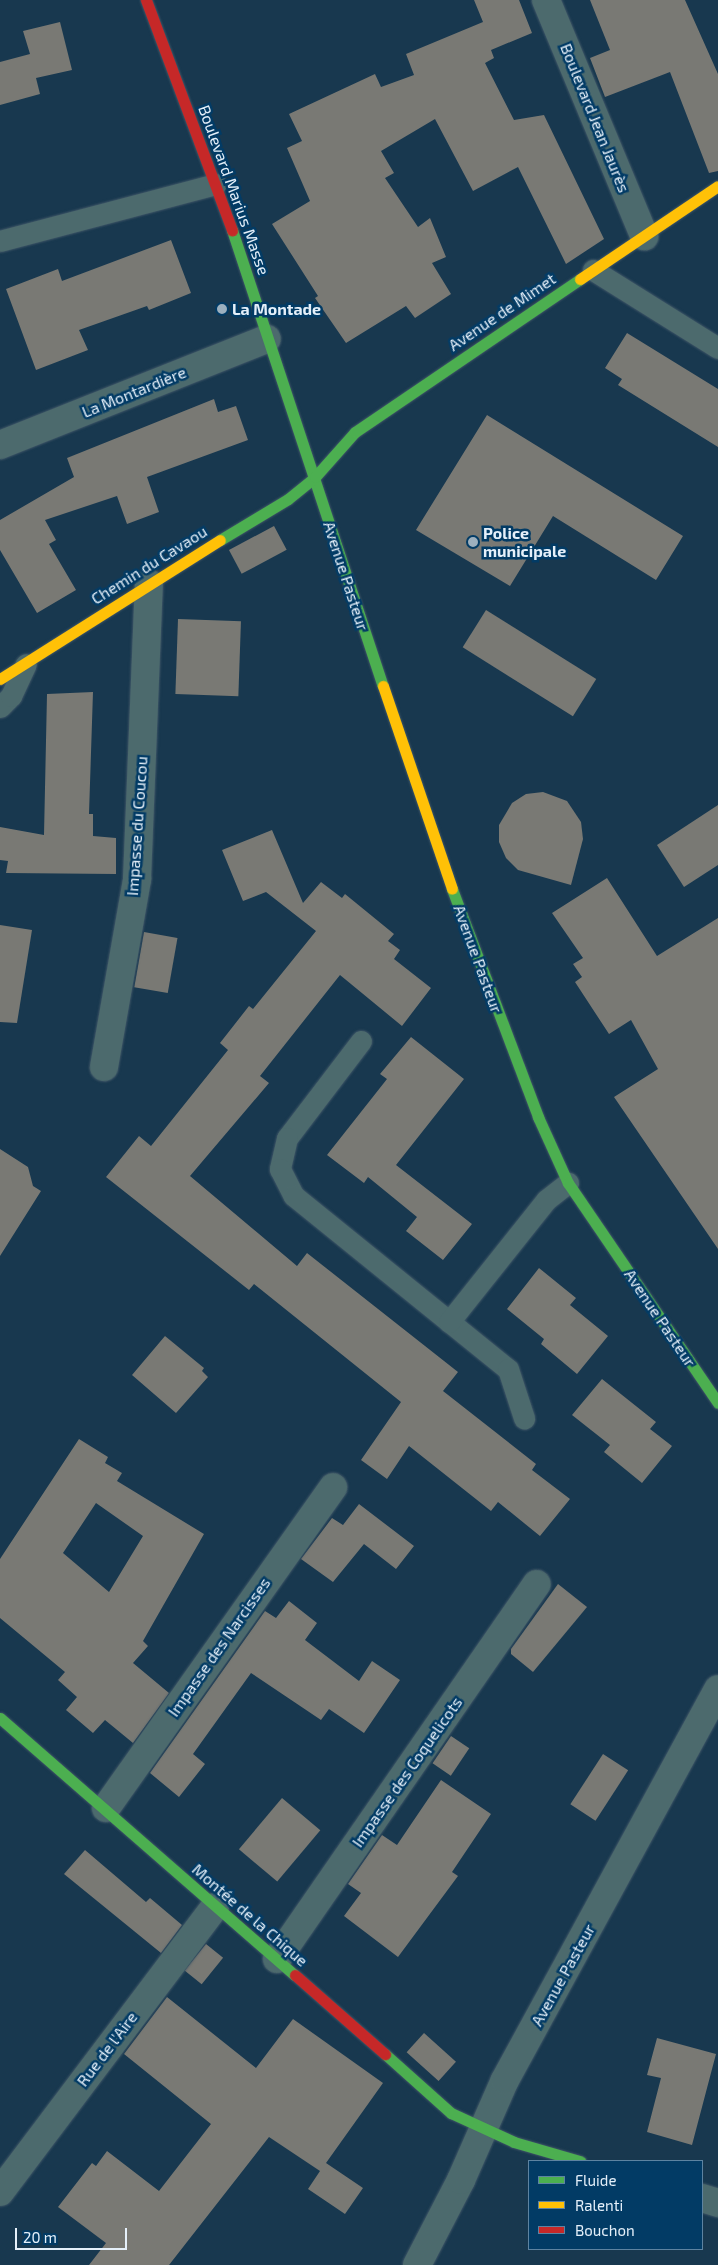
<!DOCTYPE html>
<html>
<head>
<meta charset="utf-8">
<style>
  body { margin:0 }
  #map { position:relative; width:718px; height:2265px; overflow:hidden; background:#18384f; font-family:"Exo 2",sans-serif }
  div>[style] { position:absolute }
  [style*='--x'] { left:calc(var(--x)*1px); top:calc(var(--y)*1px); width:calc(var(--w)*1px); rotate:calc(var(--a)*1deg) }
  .building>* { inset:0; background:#797974; transform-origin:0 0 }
  .roads { filter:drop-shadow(0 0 1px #3e5566) drop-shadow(0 0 1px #3e5566) }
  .lane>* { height:21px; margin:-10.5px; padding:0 10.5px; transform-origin:10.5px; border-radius:10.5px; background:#4c6a6d }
  .street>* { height:28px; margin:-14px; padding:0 14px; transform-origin:14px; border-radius:14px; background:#4c6a6d }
  .fast>* { height:11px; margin:-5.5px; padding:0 5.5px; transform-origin:5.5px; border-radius:5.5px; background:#4caf50 }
  .slow>* { height:11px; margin:-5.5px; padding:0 5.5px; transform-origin:5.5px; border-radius:5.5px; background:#ffc107 }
  .jam>* { height:11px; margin:-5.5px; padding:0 5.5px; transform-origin:5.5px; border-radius:5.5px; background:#c62828 }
  .dots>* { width:14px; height:14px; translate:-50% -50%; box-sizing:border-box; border:2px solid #023b65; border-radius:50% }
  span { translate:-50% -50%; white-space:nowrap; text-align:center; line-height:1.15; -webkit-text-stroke:5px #023b65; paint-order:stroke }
  .street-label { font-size:16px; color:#e5f0fa }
  .poi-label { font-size:16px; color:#e5f0fa; font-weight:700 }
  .left { translate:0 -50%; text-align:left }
  .legend { position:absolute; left:528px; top:2160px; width:175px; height:90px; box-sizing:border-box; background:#023b65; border:1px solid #5d83a1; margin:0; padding:6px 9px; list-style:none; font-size:15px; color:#e5f0fa }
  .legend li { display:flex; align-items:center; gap:10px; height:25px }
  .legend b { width:25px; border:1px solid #5d83a1 }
  .scale { position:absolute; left:15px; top:2228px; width:112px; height:22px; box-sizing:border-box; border:2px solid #e5f0fa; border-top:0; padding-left:6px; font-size:15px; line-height:18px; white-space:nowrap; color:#e5f0fa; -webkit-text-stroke:4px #023b65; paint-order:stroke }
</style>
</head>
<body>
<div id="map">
  <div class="building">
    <div style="clip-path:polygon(474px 0,519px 0,532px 33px,491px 50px,494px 58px,485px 63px,514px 120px,544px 115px,604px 239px,566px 264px,518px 167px,473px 191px,435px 119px,381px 151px,394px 173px,385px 178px,418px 227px,430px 218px,446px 257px,432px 263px,451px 294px,415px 318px,406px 306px,346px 343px,315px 298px,318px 296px,272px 224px,310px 201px,287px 148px,302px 141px,289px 114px,375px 74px,381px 87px,414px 75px,406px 54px,483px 22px)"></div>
    <div style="clip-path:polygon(590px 0,685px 0,718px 74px,718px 171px,709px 173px,670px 72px,605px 97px,590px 58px,610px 50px)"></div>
    <div style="clip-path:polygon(60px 22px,72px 70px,36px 78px,40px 94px,0 105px,0 62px,30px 54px,23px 31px)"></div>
    <div style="clip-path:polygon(171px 240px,191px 293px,149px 310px,147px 306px,79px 330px,88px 350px,36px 370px,6px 289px,58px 269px,62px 281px)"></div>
    <div style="clip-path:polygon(627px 333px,718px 389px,718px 447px,618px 385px,622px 379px,605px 368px)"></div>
    <div style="clip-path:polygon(214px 399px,218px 412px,236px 406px,248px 440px,147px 477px,159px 512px,127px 524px,117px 496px,45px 520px,56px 540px,49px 544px,76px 590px,37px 613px,0 550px,0 520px,74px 477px,67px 458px)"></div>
    <div style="clip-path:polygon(487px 415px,683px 536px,656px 580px,553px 516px,510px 586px,416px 530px)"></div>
    <div style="left:274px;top:526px;width:27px;height:51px;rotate:62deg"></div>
    <div style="left:486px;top:610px;width:130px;height:44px;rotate:32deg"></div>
    <div style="left:178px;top:619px;width:63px;height:75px;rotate:2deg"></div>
    <div style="clip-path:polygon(93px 692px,89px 814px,93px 814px,93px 836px,116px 838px,116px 874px,6px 873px,8px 861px,0 860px,0 827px,44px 835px,47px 694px)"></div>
    <div style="clip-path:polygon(543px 792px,567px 801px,581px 822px,583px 839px,571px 885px,518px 870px,506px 858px,499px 842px,499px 825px,512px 803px,526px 794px)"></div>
    <div style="clip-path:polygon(718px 805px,718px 865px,684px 887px,657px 845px)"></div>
    <div style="clip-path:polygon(272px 830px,303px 903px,321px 882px,342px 898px,345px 894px,394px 934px,388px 941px,400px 950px,394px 959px,431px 988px,402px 1026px,340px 975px,260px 1076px,269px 1083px,190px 1176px,297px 1266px,307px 1253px,458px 1372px,443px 1391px,536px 1464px,532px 1470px,570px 1499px,540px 1536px,498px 1502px,491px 1511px,409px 1446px,387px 1479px,361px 1460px,401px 1402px,254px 1284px,249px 1290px,106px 1177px,139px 1136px,151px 1146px,228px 1050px,220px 1043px,249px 1006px,253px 1009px,316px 931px,266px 892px,243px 901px,222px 850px)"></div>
    <div style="clip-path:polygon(607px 878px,657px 956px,718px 918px,718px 1249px,614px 1097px,658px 1069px,631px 1020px,609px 1034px,575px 982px,582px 977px,573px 964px,583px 958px,552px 913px)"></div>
    <div style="clip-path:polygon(0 925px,32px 930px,17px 1023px,0 1022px)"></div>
    <div style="left:144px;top:932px;width:34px;height:56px;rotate:10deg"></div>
    <div style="clip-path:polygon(411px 1037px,464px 1079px,396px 1165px,472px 1224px,443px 1260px,406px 1231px,417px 1217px,368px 1177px,364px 1183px,327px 1155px,387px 1079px,380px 1074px)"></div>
    <div style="clip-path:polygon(0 1149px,28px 1167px,33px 1186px,41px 1191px,0 1256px)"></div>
    <div style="clip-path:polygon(539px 1268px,576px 1298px,570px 1305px,608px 1336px,577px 1374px,541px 1344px,544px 1339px,507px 1309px)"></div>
    <div style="clip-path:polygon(165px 1336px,204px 1368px,202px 1371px,208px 1377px,176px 1413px,132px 1375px)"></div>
    <div style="clip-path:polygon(602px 1379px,656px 1422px,650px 1429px,672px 1446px,642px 1483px,604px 1452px,610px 1445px,572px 1415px)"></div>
    <div style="clip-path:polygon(evenodd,79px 1439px,108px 1457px,105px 1463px,122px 1473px,117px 1481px,204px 1534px,143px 1641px,148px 1646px,133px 1663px,169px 1693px,133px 1743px,105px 1720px,93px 1733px,66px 1710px,77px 1697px,58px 1680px,65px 1672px,0 1618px,0 1559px,79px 1439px,96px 1503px,143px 1536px,109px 1592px,63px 1553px,96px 1503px)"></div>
    <div style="clip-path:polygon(359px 1504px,414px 1546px,396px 1569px,364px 1544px,333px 1582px,301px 1559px,332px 1518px,343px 1525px)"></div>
    <div style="clip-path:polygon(558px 1584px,587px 1607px,533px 1672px,511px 1654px,511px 1649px)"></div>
    <div style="clip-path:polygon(289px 1601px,317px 1623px,305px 1640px,359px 1681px,372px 1661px,400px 1680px,364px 1733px,329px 1709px,321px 1720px,251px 1673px,193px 1754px,205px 1764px,179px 1797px,150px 1773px,265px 1611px,276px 1618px)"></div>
    <div style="left:451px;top:1736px;width:22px;height:33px;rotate:34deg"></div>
    <div style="left:603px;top:1754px;width:30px;height:60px;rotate:33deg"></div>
    <div style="clip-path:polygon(441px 1780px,491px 1814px,452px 1872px,458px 1876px,398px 1957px,344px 1916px,361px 1893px,348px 1884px,382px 1835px,397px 1845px)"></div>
    <div style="left:282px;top:1798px;width:50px;height:67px;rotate:40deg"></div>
    <div style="clip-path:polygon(85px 1850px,146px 1902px,150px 1898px,182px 1925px,161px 1953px,64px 1874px)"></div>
    <div style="left:206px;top:1944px;width:22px;height:34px;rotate:39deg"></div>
    <div style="clip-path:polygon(167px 1997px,256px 2068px,293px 2019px,383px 2083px,326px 2163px,363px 2188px,345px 2214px,308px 2189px,320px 2171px,269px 2137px,169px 2265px,89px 2265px,106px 2243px,58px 2207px,92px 2163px,96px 2166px,107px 2151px,159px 2191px,211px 2124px,124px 2054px)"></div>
    <div style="left:424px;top:2033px;width:43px;height:26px;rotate:42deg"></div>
    <div style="clip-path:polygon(657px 2038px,716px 2054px,692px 2145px,647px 2132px,661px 2078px,647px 2075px)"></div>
  </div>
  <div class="roads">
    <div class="lane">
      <div style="--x:0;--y:241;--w:223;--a:-14.8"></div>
      <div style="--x:593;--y:270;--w:147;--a:32"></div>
      <div style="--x:0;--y:707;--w:16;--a:-45"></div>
      <div style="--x:11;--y:696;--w:35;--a:-65"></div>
      <div style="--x:361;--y:1041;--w:122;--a:127.3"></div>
      <div style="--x:287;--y:1138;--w:32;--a:103"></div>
      <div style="--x:280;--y:1169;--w:30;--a:63"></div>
      <div style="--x:294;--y:1196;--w:275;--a:39"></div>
      <div style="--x:508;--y:1369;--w:52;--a:71.9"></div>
      <div style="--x:449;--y:1322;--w:156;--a:-51.5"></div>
      <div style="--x:546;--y:1200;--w:28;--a:-38"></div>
    </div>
    <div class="street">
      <div style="--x:546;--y:0;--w:256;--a:67.4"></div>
      <div style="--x:0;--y:445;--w:287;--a:-21.7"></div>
      <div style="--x:104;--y:1067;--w:191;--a:-80"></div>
      <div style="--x:137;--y:879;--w:296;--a:-87.7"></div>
      <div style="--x:106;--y:1808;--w:393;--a:-54.7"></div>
      <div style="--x:277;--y:1959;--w:456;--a:-55.3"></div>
      <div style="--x:0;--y:2192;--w:357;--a:-53"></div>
      <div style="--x:702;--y:2198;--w:17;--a:17"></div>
      <div style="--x:417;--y:2265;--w:96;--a:-62.6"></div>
      <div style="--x:461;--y:2180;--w:109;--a:-66.3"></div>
      <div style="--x:505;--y:2080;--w:445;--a:-61.4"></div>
    </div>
    <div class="fast">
      <div style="--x:232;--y:230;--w:480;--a:71.7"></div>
      <div style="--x:220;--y:540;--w:79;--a:-31.1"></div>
      <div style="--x:288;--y:499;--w:35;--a:-39"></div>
      <div style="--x:315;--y:477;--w:60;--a:-48.4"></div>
      <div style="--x:355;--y:432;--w:272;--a:-34.2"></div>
      <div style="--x:452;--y:889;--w:244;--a:69.3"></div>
      <div style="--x:538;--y:1117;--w:72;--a:65.6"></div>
      <div style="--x:568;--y:1183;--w:266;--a:55.7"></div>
      <div style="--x:0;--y:1718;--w:391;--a:41.1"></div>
      <div style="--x:385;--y:2054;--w:89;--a:41.8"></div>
      <div style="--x:451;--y:2113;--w:69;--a:24.7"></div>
      <div style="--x:514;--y:2142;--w:69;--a:16.1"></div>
    </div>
    <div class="slow">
      <div style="--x:580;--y:279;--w:166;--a:-34"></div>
      <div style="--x:0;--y:679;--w:260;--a:-32.3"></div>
      <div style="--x:383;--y:686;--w:214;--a:71.2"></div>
    </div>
    <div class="jam">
      <div style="--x:146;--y:0;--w:246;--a:69.5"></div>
      <div style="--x:295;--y:1975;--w:120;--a:41.3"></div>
    </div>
  </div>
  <div class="dots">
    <div style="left:222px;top:309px;background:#9db0be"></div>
    <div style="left:473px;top:542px;background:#9db0be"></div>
  </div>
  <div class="street-label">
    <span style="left:595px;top:118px;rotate:68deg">Boulevard Jean Jaurès</span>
    <span style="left:234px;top:190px;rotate:70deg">Boulevard Marius Masse</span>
    <span style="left:502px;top:312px;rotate:-34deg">Avenue de Mimet</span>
    <span style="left:134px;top:392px;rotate:-22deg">La Montardière</span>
    <span style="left:149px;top:565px;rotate:-32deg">Chemin du Cavaou</span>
    <span style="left:346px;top:576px;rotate:72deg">Avenue Pasteur</span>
    <span style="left:137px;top:826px;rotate:-86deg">Impasse du Coucou</span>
    <span style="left:478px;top:959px;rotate:70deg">Avenue Pasteur</span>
    <span style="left:660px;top:1318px;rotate:56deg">Avenue Pasteur</span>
    <span style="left:219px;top:1647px;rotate:-55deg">Impasse des Narcisses</span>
    <span style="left:407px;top:1772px;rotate:-55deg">Impasse des Coquelicots</span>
    <span style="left:250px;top:1915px;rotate:41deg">Montée de la Chique</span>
    <span style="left:563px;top:1975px;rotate:-61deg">Avenue Pasteur</span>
    <span style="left:107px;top:2049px;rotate:-53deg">Rue de l'Aire</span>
  </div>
  <div class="poi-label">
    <span class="left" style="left:232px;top:309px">La Montade</span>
    <span class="left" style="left:483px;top:542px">Police<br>municipale</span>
  </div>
  <ul class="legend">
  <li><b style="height:6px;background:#4caf50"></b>Fluide</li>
  <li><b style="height:6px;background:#ffc107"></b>Ralenti</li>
  <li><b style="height:6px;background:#c62828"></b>Bouchon</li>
  </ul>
  <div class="scale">20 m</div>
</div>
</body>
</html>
